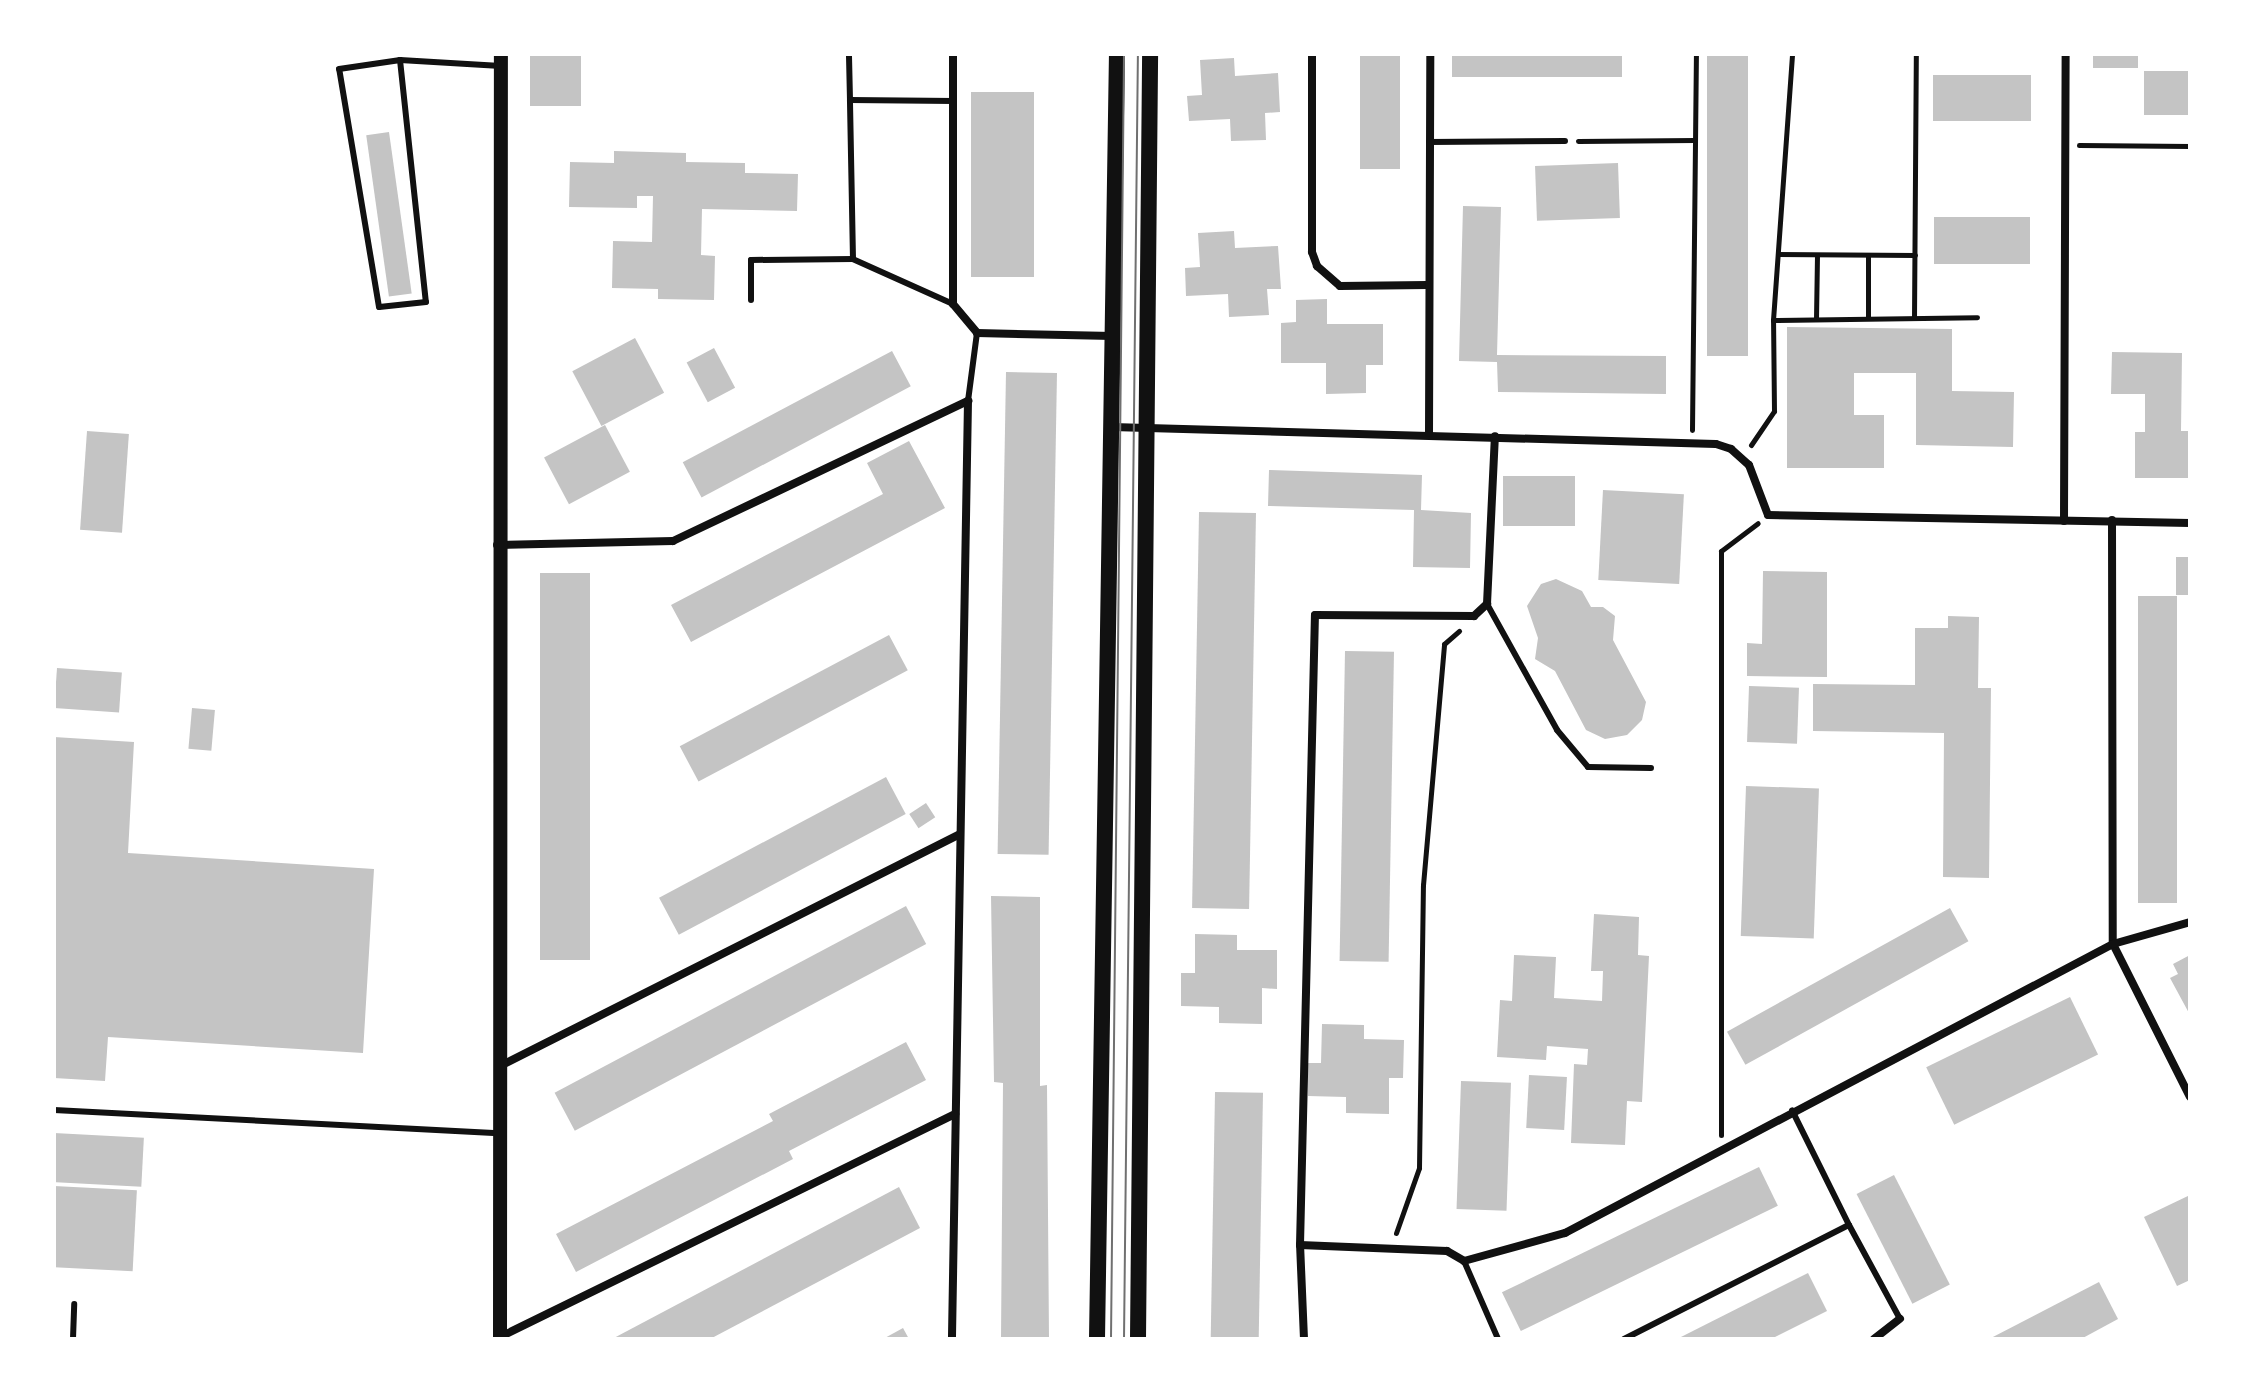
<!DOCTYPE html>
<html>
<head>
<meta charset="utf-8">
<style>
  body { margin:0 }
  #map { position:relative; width:2244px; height:1393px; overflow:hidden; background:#fff; font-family:Roboto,sans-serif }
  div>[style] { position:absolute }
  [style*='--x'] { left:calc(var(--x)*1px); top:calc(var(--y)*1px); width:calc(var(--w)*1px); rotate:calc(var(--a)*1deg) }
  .building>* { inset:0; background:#c4c4c4; transform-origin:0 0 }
  .path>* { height:5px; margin:-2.5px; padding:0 2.5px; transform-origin:2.5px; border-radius:2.5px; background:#111 }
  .service>* { height:6px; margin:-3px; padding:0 3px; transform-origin:3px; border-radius:3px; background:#111 }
  .minor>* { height:8px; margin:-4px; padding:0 4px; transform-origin:4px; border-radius:4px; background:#111 }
  .tertiary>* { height:14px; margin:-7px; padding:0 7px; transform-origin:7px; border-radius:7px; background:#111 }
  .secondary>* { height:16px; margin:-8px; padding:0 8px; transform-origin:8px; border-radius:8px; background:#111 }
  .tram>* { height:2px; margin:-1px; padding:0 1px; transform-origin:1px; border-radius:1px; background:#707070 }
  span { translate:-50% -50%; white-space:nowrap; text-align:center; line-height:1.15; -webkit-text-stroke:6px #fff; paint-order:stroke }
  .frame { position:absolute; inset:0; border:56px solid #fff; pointer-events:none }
</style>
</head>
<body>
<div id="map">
  <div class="building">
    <div style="left:530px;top:54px;width:51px;height:52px"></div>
    <div style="left:1360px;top:54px;width:40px;height:115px"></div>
    <div style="left:1452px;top:54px;width:170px;height:23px"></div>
    <div style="left:1707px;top:54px;width:41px;height:302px"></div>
    <div style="left:2093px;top:54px;width:45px;height:14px"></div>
    <div style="clip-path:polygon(1234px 58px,1235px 76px,1278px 73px,1280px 112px,1265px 113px,1266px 140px,1231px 141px,1230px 119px,1189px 121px,1187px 96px,1202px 95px,1200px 60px)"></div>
    <div style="left:2144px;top:71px;width:46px;height:44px"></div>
    <div style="left:1933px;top:75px;width:98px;height:46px"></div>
    <div style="left:971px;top:92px;width:63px;height:185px"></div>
    <div style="left:389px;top:132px;width:163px;height:23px;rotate:82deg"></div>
    <div style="clip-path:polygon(614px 151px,686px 153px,686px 162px,745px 163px,745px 173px,798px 174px,797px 211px,702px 209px,701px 255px,715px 256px,714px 300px,658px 299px,658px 289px,612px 288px,613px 241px,652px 242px,653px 196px,637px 196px,637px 208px,569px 207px,570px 162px,614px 163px)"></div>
    <div style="left:1618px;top:163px;width:55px;height:83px;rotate:88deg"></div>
    <div style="clip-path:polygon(1463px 206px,1501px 207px,1497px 355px,1666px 356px,1666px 394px,1498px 392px,1497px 362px,1459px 361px)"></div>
    <div style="left:1934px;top:217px;width:96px;height:47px"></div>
    <div style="clip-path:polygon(1234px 231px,1235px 248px,1278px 246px,1281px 289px,1267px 289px,1269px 315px,1229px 317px,1228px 294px,1186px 296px,1185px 268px,1200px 267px,1198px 233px)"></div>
    <div style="clip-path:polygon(1327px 299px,1327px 324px,1383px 324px,1383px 365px,1366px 365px,1366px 393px,1326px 394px,1326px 363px,1281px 363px,1281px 323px,1296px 322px,1296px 300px)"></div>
    <div style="clip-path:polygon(1787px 327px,1952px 329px,1952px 391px,2014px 392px,2013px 447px,1916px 445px,1916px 373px,1854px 373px,1854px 415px,1884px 415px,1884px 468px,1787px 468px)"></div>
    <div style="left:635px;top:338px;width:62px;height:71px;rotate:62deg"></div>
    <div style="left:714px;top:348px;width:45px;height:31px;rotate:62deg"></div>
    <div style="left:892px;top:351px;width:40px;height:237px;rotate:62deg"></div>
    <div style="clip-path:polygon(2112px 352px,2182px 353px,2181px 431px,2190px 431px,2190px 478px,2135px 478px,2135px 432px,2145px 432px,2145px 394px,2111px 394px)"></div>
    <div style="left:1006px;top:372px;width:51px;height:482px;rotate:1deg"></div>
    <div style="left:605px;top:425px;width:53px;height:69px;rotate:62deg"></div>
    <div style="left:87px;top:431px;width:42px;height:99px;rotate:4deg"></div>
    <div style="clip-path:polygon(909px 441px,945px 508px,691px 642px,671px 605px,883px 494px,867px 463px)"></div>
    <div style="clip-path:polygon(1269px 470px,1422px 475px,1421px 510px,1471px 513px,1470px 568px,1413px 567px,1414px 510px,1268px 506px)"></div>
    <div style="left:1503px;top:476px;width:72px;height:50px"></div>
    <div style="left:1603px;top:490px;width:81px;height:90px;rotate:3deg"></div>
    <div style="left:1199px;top:512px;width:57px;height:396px;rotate:1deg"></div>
    <div style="left:2176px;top:557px;width:14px;height:38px"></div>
    <div style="clip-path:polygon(1763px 571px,1827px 572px,1827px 677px,1747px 676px,1747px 643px,1762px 644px)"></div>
    <div style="left:540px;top:573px;width:50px;height:387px"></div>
    <div style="clip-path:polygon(1556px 579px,1582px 591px,1591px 607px,1603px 607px,1615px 616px,1613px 640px,1646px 702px,1642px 720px,1627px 735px,1605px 739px,1586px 730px,1555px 671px,1535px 659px,1538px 638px,1527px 606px,1541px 584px)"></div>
    <div style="left:2138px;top:596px;width:39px;height:307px"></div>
    <div style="clip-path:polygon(1948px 616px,1979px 617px,1978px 688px,1991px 688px,1989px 878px,1943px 877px,1944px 733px,1813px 731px,1813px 684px,1915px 685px,1915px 628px,1948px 628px)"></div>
    <div style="left:889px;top:635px;width:40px;height:237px;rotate:62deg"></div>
    <div style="left:1345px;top:651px;width:49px;height:310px;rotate:1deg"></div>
    <div style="left:57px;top:668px;width:65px;height:40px;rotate:4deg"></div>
    <div style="left:1749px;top:686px;width:50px;height:56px;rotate:2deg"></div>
    <div style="left:192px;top:708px;width:23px;height:41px;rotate:5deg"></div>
    <div style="clip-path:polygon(54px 737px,134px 742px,128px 853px,374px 869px,363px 1053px,108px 1037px,105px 1081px,54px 1078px)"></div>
    <div style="left:886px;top:777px;width:42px;height:257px;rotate:62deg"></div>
    <div style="left:1746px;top:786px;width:73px;height:150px;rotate:2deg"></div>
    <div style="left:926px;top:803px;width:17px;height:20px;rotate:57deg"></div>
    <div style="clip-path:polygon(991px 896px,1040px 897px,1040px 1086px,1047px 1085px,1049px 1339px,1001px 1339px,1003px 1083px,994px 1082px)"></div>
    <div style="left:906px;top:906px;width:43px;height:398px;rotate:62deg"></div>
    <div style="left:1950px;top:908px;width:38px;height:255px;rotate:61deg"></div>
    <div style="clip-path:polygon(1594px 914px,1639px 917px,1638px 955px,1649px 956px,1642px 1102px,1627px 1101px,1625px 1145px,1571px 1143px,1574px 1064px,1587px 1065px,1588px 1049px,1547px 1046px,1546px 1060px,1497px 1057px,1500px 1000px,1512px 1001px,1514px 955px,1556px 957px,1554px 998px,1602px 1001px,1603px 971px,1591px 971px)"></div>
    <div style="clip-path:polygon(1195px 934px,1237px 935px,1237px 950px,1277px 950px,1277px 989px,1262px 988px,1262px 1024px,1219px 1023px,1219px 1007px,1181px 1006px,1181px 973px,1195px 973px)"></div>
    <div style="clip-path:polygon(2190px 955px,2190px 1015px,2170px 978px,2178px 974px,2173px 964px)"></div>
    <div style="left:2070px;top:997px;width:64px;height:160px;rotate:64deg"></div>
    <div style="clip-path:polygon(1322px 1024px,1364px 1025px,1364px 1039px,1404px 1040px,1403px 1078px,1389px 1078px,1389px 1114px,1346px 1113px,1346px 1097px,1308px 1096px,1308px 1063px,1321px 1063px)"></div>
    <div style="clip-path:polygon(906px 1042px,926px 1080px,789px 1151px,793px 1159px,576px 1272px,556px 1234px,773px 1121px,769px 1114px)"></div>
    <div style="left:1529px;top:1075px;width:38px;height:53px;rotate:3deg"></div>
    <div style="left:1461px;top:1081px;width:50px;height:128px;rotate:2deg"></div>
    <div style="left:1215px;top:1092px;width:48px;height:247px;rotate:1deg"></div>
    <div style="left:54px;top:1133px;width:90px;height:49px;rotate:3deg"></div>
    <div style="left:1759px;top:1167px;width:43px;height:286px;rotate:64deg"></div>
    <div style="left:1894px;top:1175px;width:123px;height:42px;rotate:63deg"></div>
    <div style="left:54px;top:1186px;width:83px;height:81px;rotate:3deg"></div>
    <div style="clip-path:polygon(899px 1187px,920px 1228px,710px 1339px,612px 1339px)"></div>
    <div style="clip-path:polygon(2190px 1195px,2190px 1280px,2177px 1286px,2144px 1217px)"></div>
    <div style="clip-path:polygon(1808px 1273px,1827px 1311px,1771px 1339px,1677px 1339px)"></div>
    <div style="clip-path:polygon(2099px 1282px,2118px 1319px,2081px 1339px,1989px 1339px)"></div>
    <div style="clip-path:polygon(903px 1328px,909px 1339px,883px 1339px)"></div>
  </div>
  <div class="path">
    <div style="--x:1578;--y:141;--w:117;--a:-0.5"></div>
    <div style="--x:2079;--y:145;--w:111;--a:0.5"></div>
    <div style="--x:1778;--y:254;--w:137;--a:0.4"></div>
    <div style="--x:1868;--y:318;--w:63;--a:-90"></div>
    <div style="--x:1914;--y:318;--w:264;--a:-89.6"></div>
    <div style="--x:1816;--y:319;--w:64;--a:-89.1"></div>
    <div style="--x:1773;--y:320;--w:204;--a:-0.8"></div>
    <div style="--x:1692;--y:430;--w:376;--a:-89.4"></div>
    <div style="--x:1751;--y:445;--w:41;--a:-55.9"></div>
    <div style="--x:1774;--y:411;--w:91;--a:-90.6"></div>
    <div style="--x:1773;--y:320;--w:267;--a:-85.9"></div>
    <div style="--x:1721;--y:1135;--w:584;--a:-90"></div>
    <div style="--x:1721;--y:551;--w:46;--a:-37.1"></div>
    <div style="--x:1396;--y:1233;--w:69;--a:-70.5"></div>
    <div style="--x:1419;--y:1168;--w:283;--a:-89.2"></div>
    <div style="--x:1423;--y:885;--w:242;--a:-85"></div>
    <div style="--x:1444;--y:644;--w:20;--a:-41"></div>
  </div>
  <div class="service">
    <div style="--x:849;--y:56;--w:44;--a:88.7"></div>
    <div style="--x:400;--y:60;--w:243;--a:83.9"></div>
    <div style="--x:426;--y:302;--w:47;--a:173.9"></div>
    <div style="--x:379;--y:307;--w:241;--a:-99.5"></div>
    <div style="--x:339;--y:69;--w:62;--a:-8.4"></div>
    <div style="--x:400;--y:60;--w:101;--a:3.4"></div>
    <div style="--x:1429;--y:142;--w:136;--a:-0.4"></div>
    <div style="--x:751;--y:300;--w:40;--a:-90"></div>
    <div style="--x:751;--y:260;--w:102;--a:-0.6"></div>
    <div style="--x:953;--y:304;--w:110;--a:-155.8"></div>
    <div style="--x:853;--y:259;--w:159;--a:-91.1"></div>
    <div style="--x:850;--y:100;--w:104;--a:0.6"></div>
    <div style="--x:968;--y:401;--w:69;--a:-82.5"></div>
    <div style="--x:1487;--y:604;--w:144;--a:60.9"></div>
    <div style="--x:1557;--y:730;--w:48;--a:50"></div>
    <div style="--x:1588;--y:767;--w:63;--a:0.9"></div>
    <div style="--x:54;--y:1110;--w:445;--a:3"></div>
    <div style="--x:1849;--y:1225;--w:107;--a:61.5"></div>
    <div style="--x:1464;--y:1261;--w:85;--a:66.4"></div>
    <div style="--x:73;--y:1339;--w:35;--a:-88"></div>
    <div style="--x:1624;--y:1339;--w:252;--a:-26.9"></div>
    <div style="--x:1849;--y:1225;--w:128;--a:-116.4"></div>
  </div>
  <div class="minor">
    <div style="--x:953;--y:54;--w:250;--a:90"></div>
    <div style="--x:953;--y:304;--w:38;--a:50"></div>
    <div style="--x:977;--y:333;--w:136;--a:1.3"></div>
    <div style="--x:1312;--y:54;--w:198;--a:90"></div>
    <div style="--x:1312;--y:252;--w:15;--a:70"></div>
    <div style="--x:1317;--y:266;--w:30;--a:41"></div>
    <div style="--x:1340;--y:286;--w:87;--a:-0.7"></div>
    <div style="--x:1112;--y:427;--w:604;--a:1.61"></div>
    <div style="--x:1716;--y:444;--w:16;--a:18"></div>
    <div style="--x:1731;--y:449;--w:24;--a:42"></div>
    <div style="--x:1749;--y:465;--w:53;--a:69.2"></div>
    <div style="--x:1768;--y:515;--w:422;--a:1.1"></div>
    <div style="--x:1429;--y:433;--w:379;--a:-89.8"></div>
    <div style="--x:2112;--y:520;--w:424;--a:89.9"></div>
    <div style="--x:2113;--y:944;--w:171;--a:63.3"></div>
    <div style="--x:2064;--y:521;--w:467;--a:-89.8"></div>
    <div style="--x:497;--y:545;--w:176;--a:-1.3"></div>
    <div style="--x:673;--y:541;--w:327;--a:-25.4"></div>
    <div style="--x:968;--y:401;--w:938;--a:90.98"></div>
    <div style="--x:500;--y:1066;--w:515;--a:-26.76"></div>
    <div style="--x:1300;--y:1245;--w:630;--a:-88.64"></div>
    <div style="--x:1315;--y:615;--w:159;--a:0.4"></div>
    <div style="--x:1474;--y:616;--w:18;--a:-43"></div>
    <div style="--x:1487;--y:604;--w:168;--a:-87.3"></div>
    <div style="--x:500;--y:1337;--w:507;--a:-26.11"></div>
    <div style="--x:1304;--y:1339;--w:94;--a:-92.4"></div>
    <div style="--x:1300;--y:1245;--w:147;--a:2.3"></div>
    <div style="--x:1447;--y:1251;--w:20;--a:30"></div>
    <div style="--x:1464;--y:1261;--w:105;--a:-15.5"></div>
    <div style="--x:1565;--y:1233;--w:620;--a:-27.81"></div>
    <div style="--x:2113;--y:944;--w:80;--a:-15.9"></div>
    <div style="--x:1874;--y:1339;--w:33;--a:-38"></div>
  </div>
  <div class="tertiary">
    <div style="--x:500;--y:1339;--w:1285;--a:-89.96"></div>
  </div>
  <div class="secondary">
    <div style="--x:1097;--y:1339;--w:1285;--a:-89.11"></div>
    <div style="--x:1138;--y:1339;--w:1285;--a:-89.46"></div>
  </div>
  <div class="tram">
    <div style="--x:1111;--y:1339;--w:1285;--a:-89.42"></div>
    <div style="--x:1124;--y:1339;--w:1285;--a:-89.38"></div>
  </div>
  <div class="frame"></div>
</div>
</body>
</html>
